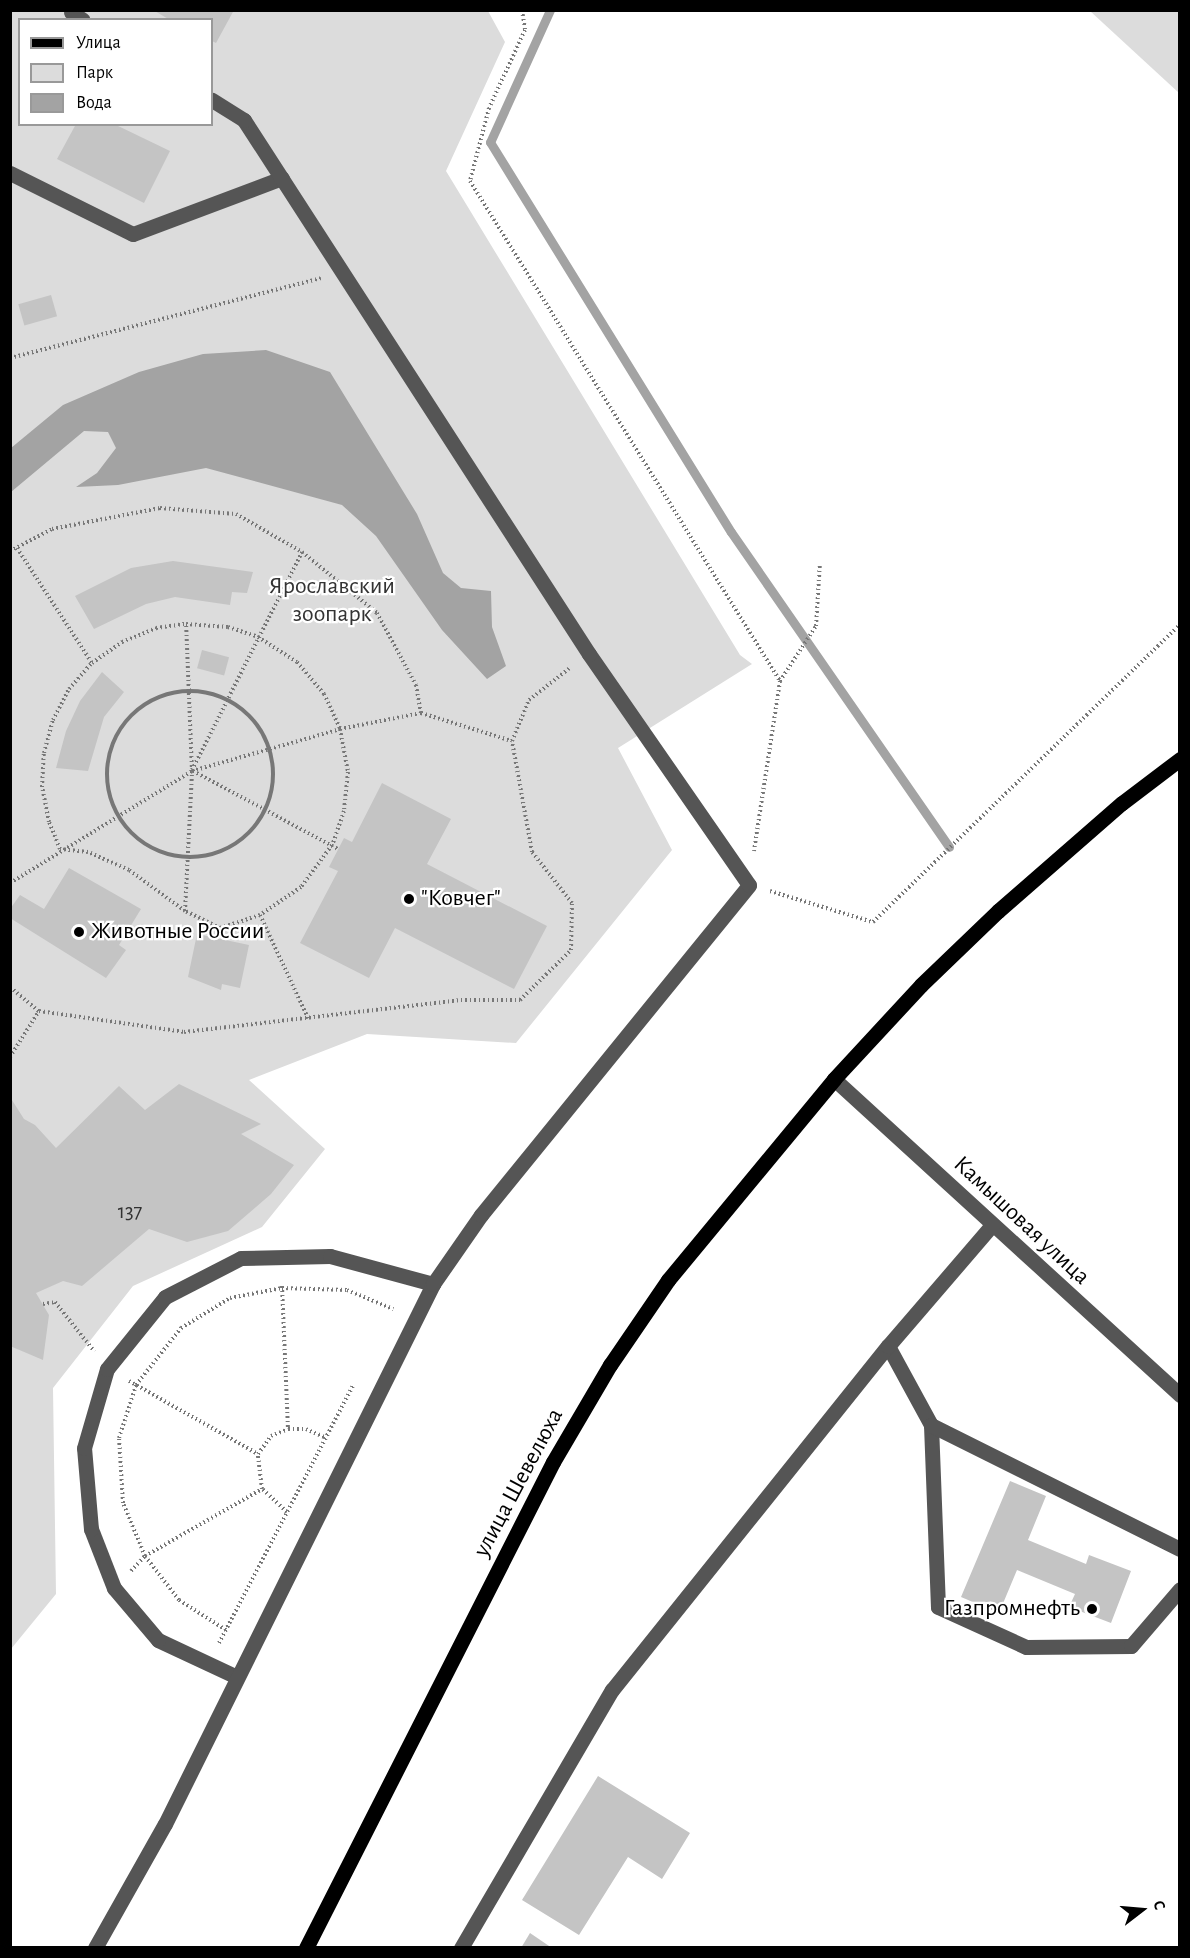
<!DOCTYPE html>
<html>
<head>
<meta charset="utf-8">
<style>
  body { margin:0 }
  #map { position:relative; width:1190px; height:1958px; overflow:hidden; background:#fff; font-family:"Alegreya Sans",sans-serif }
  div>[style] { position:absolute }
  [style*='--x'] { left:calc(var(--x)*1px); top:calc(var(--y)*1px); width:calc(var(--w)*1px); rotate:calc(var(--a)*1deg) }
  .green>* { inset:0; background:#dcdcdc }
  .water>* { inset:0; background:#a3a3a3 }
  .stream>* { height:9px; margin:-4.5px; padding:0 4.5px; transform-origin:4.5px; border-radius:4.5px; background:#a3a3a3 }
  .building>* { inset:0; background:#c4c4c4; transform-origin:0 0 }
  .path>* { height:4px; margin-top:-2px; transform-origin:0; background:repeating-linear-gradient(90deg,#777 0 1.5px,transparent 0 4.5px) }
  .path>.ring { margin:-2px; padding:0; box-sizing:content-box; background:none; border:4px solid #777; border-radius:50% }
  .minor>* { height:15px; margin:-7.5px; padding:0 7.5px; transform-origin:7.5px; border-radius:7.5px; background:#555 }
  .major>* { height:15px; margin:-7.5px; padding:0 7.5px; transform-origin:7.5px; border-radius:7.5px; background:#000 }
  .dots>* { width:16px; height:16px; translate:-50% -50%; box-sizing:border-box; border:3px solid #fff; border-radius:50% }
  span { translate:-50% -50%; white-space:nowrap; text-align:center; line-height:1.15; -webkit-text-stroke:4.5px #fff; paint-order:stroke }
  .number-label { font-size:21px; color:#313131 }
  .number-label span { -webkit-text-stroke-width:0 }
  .park-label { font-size:24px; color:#333 }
  .poi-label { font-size:24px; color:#000 }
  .left { translate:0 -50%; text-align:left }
  .right { translate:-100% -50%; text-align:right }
  .street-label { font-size:24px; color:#000 }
  .frame { position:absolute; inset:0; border:12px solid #000; pointer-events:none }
  .legend { position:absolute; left:18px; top:18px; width:195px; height:108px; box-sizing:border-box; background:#fff; border:2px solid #999; margin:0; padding:8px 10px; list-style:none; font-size:18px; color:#000 }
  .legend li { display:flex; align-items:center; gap:12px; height:30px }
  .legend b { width:30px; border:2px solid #999 }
  .north { position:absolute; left:1112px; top:1880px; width:60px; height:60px; -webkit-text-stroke:4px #fff; paint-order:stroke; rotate:74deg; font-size:16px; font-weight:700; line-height:24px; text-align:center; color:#000 }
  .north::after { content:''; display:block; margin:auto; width:21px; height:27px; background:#000; clip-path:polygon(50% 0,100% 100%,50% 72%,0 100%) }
</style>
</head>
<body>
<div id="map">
  <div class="green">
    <div style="clip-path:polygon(evenodd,11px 11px,488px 11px,505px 42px,446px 171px,740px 655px,752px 664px,618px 748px,672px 850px,516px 1043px,367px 1034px,249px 1080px,325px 1149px,262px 1227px,133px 1286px,53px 1388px,56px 1594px,11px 1649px,11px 11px,20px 20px,212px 20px,212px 124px,20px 124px,20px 20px)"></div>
    <div style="clip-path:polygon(1090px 11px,1179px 11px,1179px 93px)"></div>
  </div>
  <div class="water">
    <div style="clip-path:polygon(266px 350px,330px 372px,417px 514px,443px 573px,461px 588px,491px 591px,492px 627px,506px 666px,487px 679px,442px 630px,376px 536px,342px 505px,206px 468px,118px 485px,76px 487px,97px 473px,116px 448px,108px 432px,84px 431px,11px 492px,11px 448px,63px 405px,139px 372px,203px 354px)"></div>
  </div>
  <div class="stream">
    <div style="--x:550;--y:10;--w:145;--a:114.4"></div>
    <div style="--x:490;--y:142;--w:458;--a:58.3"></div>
    <div style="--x:731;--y:532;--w:383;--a:55.3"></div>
  </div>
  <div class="building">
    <div style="clip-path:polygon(153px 10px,234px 10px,216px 43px,212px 41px,212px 20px,170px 20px)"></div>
    <div style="clip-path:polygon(76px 124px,114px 124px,170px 151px,144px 203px,57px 159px)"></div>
    <div style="left:51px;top:295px;width:22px;height:34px;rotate:74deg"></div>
    <div style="clip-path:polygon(173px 561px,253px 572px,247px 593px,232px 592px,230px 605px,175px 597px,146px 604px,94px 629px,75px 596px,131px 568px)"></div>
    <div style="left:202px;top:650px;width:28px;height:19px;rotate:15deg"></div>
    <div style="clip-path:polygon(102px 672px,124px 692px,104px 717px,88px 771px,56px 768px,66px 731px,80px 701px)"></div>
    <div style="clip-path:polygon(382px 783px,451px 819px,427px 864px,547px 926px,514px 989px,395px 928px,369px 978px,300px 943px,338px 871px,329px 867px,344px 838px,352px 842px)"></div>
    <div style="clip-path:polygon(69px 868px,141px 909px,119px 945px,126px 950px,106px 978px,10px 918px,10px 909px,20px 895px,44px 909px)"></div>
    <div style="clip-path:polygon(197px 934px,249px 945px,240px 988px,222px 984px,221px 990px,188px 977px)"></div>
    <div style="clip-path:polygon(179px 1084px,261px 1124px,241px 1134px,294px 1165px,271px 1194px,228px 1231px,187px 1242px,149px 1229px,82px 1286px,63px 1281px,36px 1293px,49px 1315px,43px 1360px,10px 1346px,10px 1097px,24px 1119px,35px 1125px,56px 1148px,119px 1086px,145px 1110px)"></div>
    <div style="clip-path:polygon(1010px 1481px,1046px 1496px,1028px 1540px,1086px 1564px,1089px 1555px,1131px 1571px,1111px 1623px,1069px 1607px,1075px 1594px,1017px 1570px,999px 1613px,961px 1597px)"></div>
    <div style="clip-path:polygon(598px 1776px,690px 1833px,662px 1879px,628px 1857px,579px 1935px,522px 1900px)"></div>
    <div style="clip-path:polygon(530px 1933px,552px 1948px,521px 1948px)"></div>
  </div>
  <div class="path">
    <div style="--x:522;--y:10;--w:20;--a:81"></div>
    <div style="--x:525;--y:30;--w:86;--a:114.8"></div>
    <div style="--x:489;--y:108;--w:75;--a:104.6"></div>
    <div style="--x:470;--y:181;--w:588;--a:58.2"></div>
    <div style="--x:780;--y:681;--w:172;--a:98.7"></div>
    <div style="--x:10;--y:358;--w:321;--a:-14.4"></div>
    <div style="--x:17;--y:548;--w:137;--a:56.9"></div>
    <div style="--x:10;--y:551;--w:47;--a:-27.6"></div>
    <div style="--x:52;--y:529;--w:110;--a:-11"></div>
    <div style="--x:160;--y:508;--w:76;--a:4.5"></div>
    <div style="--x:236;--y:514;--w:76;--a:29.9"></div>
    <div style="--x:302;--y:552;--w:97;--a:39.1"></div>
    <div style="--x:377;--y:613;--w:82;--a:61.6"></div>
    <div style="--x:416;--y:685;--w:28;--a:80"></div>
    <div style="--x:421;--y:713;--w:95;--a:17.1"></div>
    <div style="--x:186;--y:624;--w:42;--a:4.1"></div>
    <div style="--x:228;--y:627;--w:32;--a:18"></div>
    <div style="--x:258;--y:637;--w:46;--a:32.7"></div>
    <div style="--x:297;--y:662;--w:42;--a:49.8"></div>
    <div style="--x:324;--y:694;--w:38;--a:65"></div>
    <div style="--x:340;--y:729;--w:44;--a:79.5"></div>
    <div style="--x:348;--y:772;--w:39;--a:96"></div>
    <div style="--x:344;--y:811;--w:36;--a:109"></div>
    <div style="--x:332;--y:845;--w:52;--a:126.4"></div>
    <div style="--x:301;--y:887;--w:50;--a:145.7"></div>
    <div style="--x:260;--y:915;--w:42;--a:162"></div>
    <div style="--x:220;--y:928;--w:39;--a:-154"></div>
    <div style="--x:185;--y:911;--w:69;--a:-143.8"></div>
    <div style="--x:129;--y:870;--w:45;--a:-156.3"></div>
    <div style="--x:88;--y:852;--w:28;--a:-174"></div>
    <div style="--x:60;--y:849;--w:29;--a:-112"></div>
    <div style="--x:49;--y:822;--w:36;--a:-101"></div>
    <div style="--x:42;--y:787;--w:34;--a:-87"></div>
    <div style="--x:44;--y:753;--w:34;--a:-75"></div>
    <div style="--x:53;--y:720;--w:35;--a:-63"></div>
    <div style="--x:69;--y:689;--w:35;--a:-49"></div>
    <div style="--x:92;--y:663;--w:37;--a:-35"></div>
    <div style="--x:122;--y:642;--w:37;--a:-22"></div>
    <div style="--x:156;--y:628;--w:30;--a:-8"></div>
    <div style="--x:780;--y:681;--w:66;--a:-56.8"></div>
    <div style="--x:816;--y:626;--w:63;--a:-86.4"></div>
    <div class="ring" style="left:107px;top:691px;width:162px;height:162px"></div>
    <div style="--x:192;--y:770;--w:244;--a:-63.2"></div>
    <div style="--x:193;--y:771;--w:165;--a:28.3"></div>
    <div style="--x:10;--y:883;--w:214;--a:-31.6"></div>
    <div style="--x:192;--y:771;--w:154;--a:-15.8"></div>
    <div style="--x:340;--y:729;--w:83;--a:-11.2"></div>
    <div style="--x:770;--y:891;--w:108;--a:16.8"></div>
    <div style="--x:873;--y:922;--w:427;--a:-44.1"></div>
    <div style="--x:185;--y:911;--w:140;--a:-87.1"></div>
    <div style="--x:192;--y:771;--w:147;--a:-92.3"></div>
    <div style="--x:260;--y:915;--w:114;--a:65"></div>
    <div style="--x:10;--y:987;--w:38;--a:40"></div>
    <div style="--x:10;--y:1057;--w:54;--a:-57.8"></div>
    <div style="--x:39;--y:1011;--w:147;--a:8.2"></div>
    <div style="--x:184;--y:1032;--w:279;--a:-6.6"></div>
    <div style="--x:461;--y:1000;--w:59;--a:0"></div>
    <div style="--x:520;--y:1000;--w:71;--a:-44.4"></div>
    <div style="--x:571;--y:950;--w:47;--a:-88.8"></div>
    <div style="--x:572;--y:903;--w:65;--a:-128.1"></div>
    <div style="--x:532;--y:852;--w:113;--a:-100.2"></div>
    <div style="--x:512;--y:741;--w:44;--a:-67.5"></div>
    <div style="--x:529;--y:700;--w:53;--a:-38.2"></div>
    <div style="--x:282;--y:1286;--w:143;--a:87.6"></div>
    <div style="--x:43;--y:1304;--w:12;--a:-9"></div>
    <div style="--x:55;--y:1302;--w:63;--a:51.5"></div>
    <div style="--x:129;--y:1381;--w:148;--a:29.5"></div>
    <div style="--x:287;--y:1512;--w:34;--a:-137"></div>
    <div style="--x:262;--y:1489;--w:35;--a:-97"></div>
    <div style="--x:258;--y:1454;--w:22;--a:-54"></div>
    <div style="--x:271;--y:1436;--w:18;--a:-22"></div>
    <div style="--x:288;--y:1429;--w:18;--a:0"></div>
    <div style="--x:306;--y:1429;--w:22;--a:24"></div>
    <div style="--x:131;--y:1571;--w:21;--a:-47"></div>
    <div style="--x:145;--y:1556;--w:135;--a:-29.8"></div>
    <div style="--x:226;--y:1630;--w:56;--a:-147.4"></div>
    <div style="--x:179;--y:1600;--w:56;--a:-127.7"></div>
    <div style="--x:145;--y:1556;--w:57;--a:-112.5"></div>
    <div style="--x:123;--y:1503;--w:65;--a:-93.5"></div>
    <div style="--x:119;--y:1438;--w:56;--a:-72.2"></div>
    <div style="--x:136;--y:1385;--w:73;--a:-51.7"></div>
    <div style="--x:181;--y:1328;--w:57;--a:-31.5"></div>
    <div style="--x:230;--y:1298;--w:53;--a:-10.9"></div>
    <div style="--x:282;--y:1288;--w:65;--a:1.8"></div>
    <div style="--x:347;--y:1290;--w:50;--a:22.4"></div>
    <div style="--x:219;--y:1643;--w:292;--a:-62.5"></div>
  </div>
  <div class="minor">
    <div style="--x:71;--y:12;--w:14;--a:34"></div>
    <div style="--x:10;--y:173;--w:137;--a:26.4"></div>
    <div style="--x:133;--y:234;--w:159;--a:-20.6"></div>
    <div style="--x:834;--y:1079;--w:469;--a:42.4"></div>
    <div style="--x:888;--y:1346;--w:90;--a:61.4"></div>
    <div style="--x:931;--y:1425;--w:182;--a:87.8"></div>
    <div style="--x:938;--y:1607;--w:97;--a:24.4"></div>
    <div style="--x:1026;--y:1647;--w:105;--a:-0.5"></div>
    <div style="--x:1131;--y:1646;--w:75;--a:-49.3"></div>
    <div style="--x:931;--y:1425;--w:278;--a:26.5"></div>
    <div style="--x:237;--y:1677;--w:87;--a:-154.9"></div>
    <div style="--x:158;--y:1640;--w:68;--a:-130.2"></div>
    <div style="--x:114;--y:1588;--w:63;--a:-111.3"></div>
    <div style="--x:91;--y:1529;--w:81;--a:-94.9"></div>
    <div style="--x:84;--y:1448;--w:82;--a:-73.8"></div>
    <div style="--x:107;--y:1369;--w:92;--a:-51.1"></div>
    <div style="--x:165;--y:1297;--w:85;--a:-27.2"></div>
    <div style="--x:241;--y:1258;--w:89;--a:-1.3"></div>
    <div style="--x:330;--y:1256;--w:107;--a:15.2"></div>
    <div style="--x:95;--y:1948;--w:142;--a:-60.6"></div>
    <div style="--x:165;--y:1824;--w:603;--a:-63.6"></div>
    <div style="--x:433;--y:1284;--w:84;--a:-55.2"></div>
    <div style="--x:481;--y:1215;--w:425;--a:-50.9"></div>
    <div style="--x:749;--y:885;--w:281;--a:-124.7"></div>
    <div style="--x:589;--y:654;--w:636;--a:-122.87"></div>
    <div style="--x:244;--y:120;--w:38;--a:-148"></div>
    <div style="--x:461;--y:1948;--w:299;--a:-59.7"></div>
    <div style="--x:612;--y:1690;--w:441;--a:-51.3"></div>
    <div style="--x:888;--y:1346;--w:160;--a:-49.3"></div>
  </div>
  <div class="major">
    <div style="--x:306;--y:1948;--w:545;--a:-63.06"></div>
    <div style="--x:553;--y:1462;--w:113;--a:-59.6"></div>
    <div style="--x:610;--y:1365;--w:103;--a:-55.7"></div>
    <div style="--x:668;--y:1280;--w:261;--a:-50.4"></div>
    <div style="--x:834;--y:1079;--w:128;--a:-47.2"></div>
    <div style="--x:921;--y:985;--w:107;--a:-43.9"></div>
    <div style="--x:998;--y:911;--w:164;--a:-41.1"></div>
    <div style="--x:1122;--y:803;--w:73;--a:-37.2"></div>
  </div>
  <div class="dots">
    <div style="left:409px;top:899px;background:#000"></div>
    <div style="left:79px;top:932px;background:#000"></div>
    <div style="left:1092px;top:1609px;background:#000"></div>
  </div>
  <div class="number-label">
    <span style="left:130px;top:1212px">137</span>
  </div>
  <div class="park-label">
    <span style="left:332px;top:601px">Ярославский<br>зоопарк</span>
  </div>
  <div class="poi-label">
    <span class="left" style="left:421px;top:899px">"Ковчег"</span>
    <span class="left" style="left:91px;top:932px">Животные России</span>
    <span class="right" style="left:1080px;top:1609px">Газпромнефть</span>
  </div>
  <div class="street-label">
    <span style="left:1021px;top:1221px;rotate:43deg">Камышовая улица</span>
    <span style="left:519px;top:1483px;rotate:-62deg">улица Шевелюха</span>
  </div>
  <div class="frame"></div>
  <ul class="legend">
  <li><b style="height:8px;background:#000"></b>Улица</li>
  <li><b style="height:16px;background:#dcdcdc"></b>Парк</li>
  <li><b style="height:16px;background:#a3a3a3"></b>Вода</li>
  </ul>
  <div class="north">С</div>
</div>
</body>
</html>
